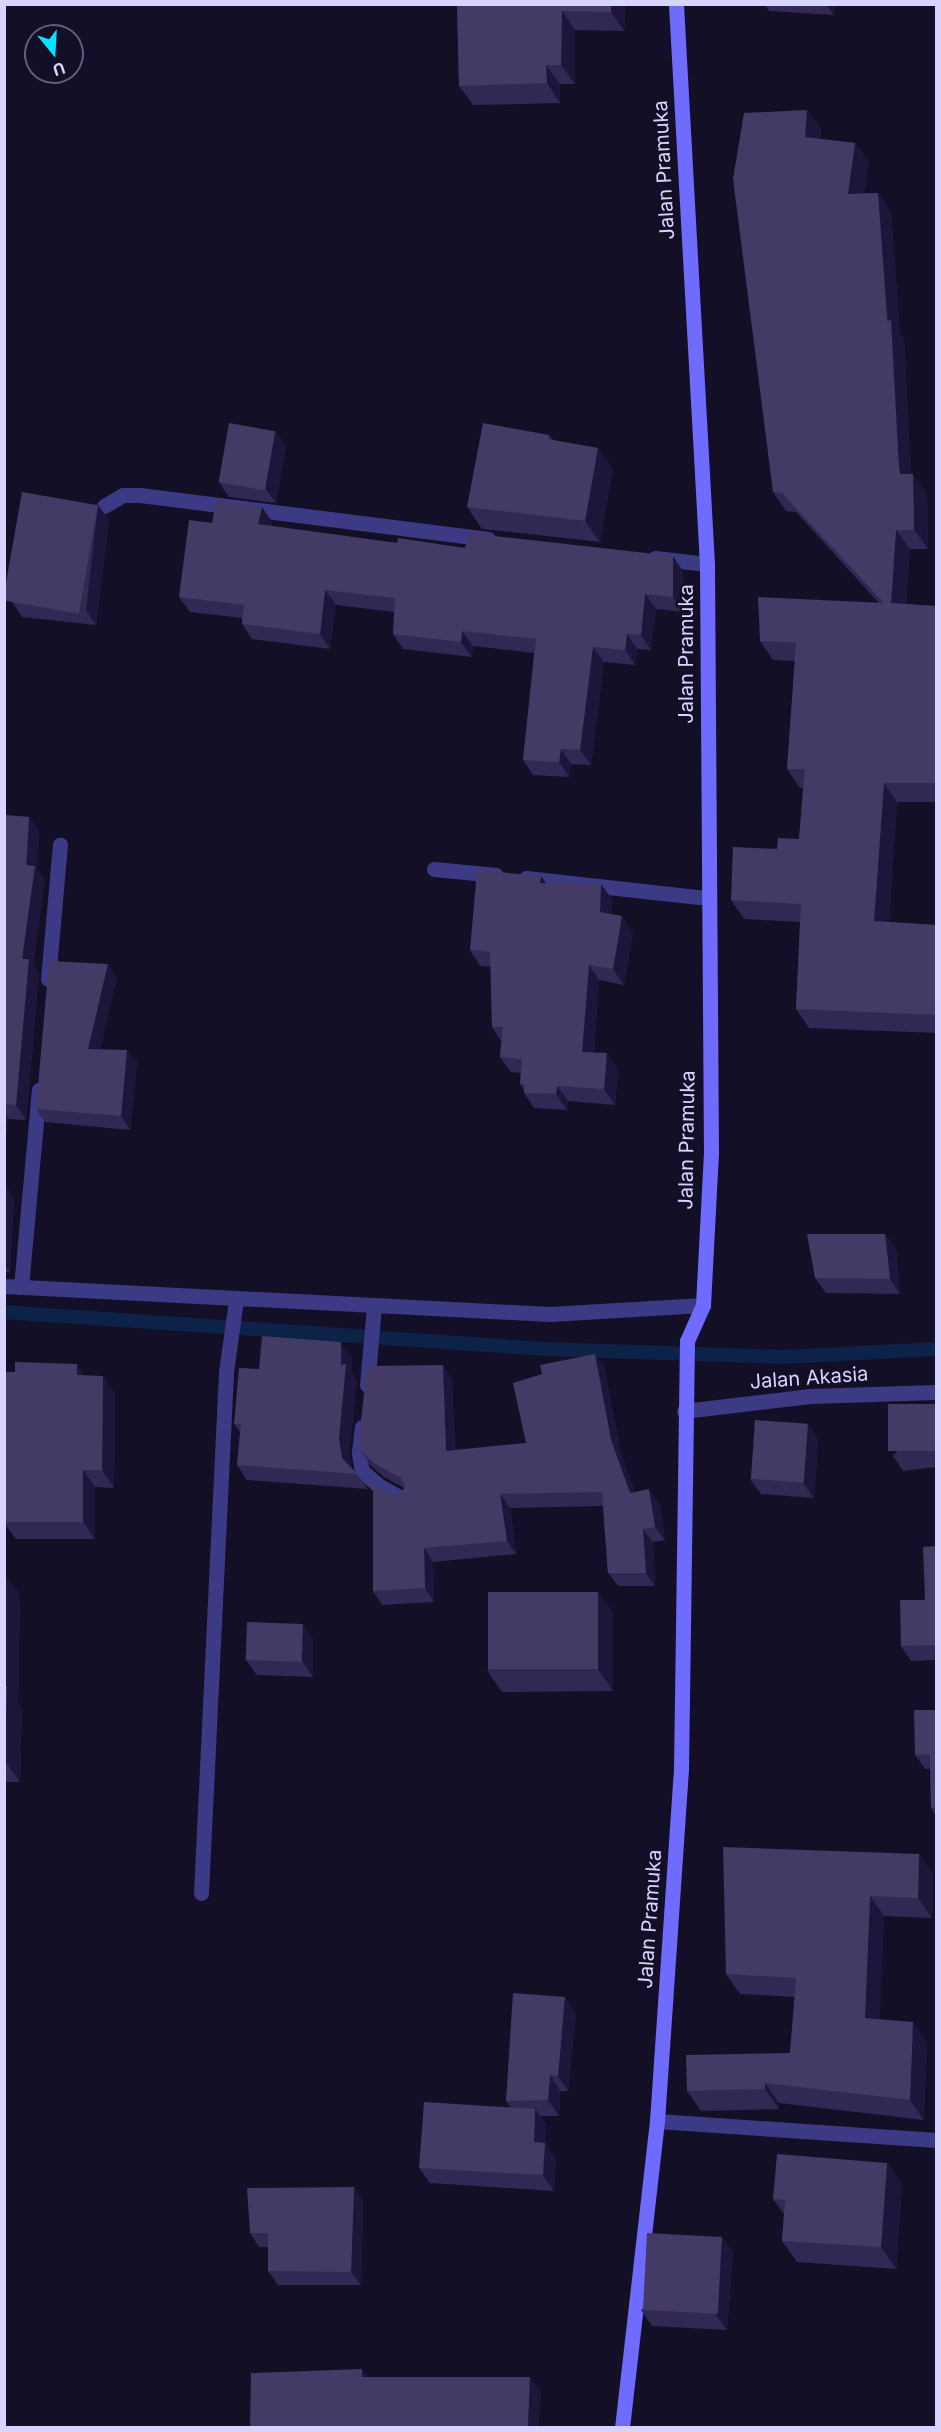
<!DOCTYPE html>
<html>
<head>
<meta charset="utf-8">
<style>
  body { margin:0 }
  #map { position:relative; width:941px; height:2432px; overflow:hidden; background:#130f26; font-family:Inter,sans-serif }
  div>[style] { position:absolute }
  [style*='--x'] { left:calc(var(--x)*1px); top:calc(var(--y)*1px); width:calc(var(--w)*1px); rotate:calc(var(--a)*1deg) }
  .stream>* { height:14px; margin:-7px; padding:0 7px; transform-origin:7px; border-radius:7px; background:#0c2248 }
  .street>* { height:15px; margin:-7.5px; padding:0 7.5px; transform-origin:7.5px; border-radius:7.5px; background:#3d3a85 }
  .secondary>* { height:15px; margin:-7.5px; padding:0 7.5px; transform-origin:7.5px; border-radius:7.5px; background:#6f6bff }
  .wall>* { inset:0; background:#312854 }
  .shaded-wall>* { inset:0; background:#1d163a }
  .building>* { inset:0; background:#433a66; transform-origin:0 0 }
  span { translate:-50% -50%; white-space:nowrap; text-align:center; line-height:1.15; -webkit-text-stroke:5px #130f26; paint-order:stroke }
  .street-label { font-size:20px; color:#d9d4ff }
  .frame { position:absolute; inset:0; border:6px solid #d9d4ff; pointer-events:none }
  .north { position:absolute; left:24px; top:24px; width:60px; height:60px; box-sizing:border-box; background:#130f26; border:2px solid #625e7d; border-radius:50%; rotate:162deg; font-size:16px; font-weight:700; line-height:24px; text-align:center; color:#d9d4ff }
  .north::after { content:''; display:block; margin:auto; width:21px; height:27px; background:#00e5ff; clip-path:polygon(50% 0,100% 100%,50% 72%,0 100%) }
</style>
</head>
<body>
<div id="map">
  <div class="stream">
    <div style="--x:4;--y:1312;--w:542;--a:3.91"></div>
    <div style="--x:545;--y:1349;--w:238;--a:1.9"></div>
    <div style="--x:783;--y:1357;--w:153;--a:-3"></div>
  </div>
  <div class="street">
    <div style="--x:104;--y:506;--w:22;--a:-30"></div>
    <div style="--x:123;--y:495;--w:17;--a:0"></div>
    <div style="--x:140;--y:495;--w:351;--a:7.2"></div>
    <div style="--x:655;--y:558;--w:52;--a:6.6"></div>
    <div style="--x:434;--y:869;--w:62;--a:5.5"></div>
    <div style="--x:526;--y:878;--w:183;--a:6.3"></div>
    <div style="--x:48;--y:979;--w:135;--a:-84.9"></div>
    <div style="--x:4;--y:1286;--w:547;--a:2.94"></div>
    <div style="--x:550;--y:1314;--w:153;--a:-3.4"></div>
    <div style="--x:21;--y:1287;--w:198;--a:-84.8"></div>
    <div style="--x:367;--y:1385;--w:78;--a:-84.9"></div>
    <div style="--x:684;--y:1411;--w:127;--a:-6.8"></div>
    <div style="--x:810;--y:1396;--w:126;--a:-1.8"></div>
    <div style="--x:362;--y:1427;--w:26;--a:97"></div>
    <div style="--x:359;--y:1453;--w:18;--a:81"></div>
    <div style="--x:362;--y:1471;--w:21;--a:41"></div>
    <div style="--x:378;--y:1485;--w:31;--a:29"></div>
    <div style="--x:201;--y:1893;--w:522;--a:-87.25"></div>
    <div style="--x:226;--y:1372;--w:73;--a:-82.1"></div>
    <div style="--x:657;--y:2121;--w:280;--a:3.9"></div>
  </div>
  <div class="secondary">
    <div style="--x:622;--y:2428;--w:309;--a:-83.5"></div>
    <div style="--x:657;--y:2121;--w:352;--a:-86.1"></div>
    <div style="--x:681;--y:1770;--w:429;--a:-89.2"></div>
    <div style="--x:687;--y:1341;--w:39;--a:-66"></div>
    <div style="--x:703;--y:1305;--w:151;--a:-87"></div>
    <div style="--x:711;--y:1154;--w:590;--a:-90.39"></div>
    <div style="--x:707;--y:564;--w:561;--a:-93.17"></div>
  </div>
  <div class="wall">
    <div style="clip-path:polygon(457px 4px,625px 4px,624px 31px,575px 30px,575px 84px,560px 84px,560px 103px,473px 105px,459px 86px)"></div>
    <div style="clip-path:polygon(727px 4px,835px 4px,834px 15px,769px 11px,766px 6px)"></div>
    <div style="clip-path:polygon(807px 110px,821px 129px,820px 139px,855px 143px,869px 162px,864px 193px,878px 193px,891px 212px,900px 334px,904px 339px,911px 474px,927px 493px,928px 549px,910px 549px,906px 604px,936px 606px,936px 802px,897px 802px,889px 922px,936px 925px,936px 1033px,809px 1028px,796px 1009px,800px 922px,744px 919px,731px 900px,777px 849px,799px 839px,803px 788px,800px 788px,787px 769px,795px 661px,773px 660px,760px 641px,879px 603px,796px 512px,786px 511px,773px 492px)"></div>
    <div style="clip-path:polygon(549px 435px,553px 440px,613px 469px,600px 542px,482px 529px,467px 507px)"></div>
    <div style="clip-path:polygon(286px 446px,276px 503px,229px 497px,219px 482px)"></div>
    <div style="clip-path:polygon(98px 505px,109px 520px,96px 625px,22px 617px,12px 602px)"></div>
    <div style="clip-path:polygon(262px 507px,272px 522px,271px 526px,397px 543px,465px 548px,683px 571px,684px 612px,656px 609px,651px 650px,637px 649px,635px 665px,604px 662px,591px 765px,571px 764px,569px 777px,533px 775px,523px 760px,534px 653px,473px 646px,472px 657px,403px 649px,393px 634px,394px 612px,336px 605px,330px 649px,252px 639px,242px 624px,242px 618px,190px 612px,179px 597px)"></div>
    <div style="clip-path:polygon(4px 815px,29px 817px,39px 832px,37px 869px,45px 880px,33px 966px,39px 974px,26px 1120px,8px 1119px,6px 1136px,4px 1136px)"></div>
    <div style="clip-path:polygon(541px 876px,546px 883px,612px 899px,611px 914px,633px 932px,624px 985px,599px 980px,594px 1053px,618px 1069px,615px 1105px,568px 1101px,567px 1110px,534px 1108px,524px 1093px,524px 1090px,520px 1084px,521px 1073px,511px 1072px,500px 1057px,501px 1041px,492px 1027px,491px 967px,480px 966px,470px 950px)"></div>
    <div style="clip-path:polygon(117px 977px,100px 1049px,137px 1063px,130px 1130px,45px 1122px,36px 1109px)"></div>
    <div style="clip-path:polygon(4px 1185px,14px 1198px,10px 1272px,4px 1272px)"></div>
    <div style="clip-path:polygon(885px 1234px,896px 1249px,900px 1294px,826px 1293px,815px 1278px)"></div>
    <div style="clip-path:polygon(352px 1358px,351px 1372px,357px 1380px,349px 1455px,352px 1468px,357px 1474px,368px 1489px,247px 1480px,237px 1465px,240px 1432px,234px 1424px,259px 1369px)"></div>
    <div style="clip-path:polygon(604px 1367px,621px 1453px,634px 1492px,659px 1503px,665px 1540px,653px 1542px,655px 1586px,618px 1586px,608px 1573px,603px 1506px,510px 1508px,516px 1554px,433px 1562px,434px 1602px,382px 1605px,373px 1591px,395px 1496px,401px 1494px,404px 1488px,384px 1477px,371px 1466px,362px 1452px,452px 1378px,455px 1450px,526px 1443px)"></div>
    <div style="clip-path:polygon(4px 1372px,85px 1376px,115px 1393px,114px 1488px,95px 1487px,95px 1539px,16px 1539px,4px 1523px)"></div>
    <div style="clip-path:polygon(936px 1404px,936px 1467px,903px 1471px,893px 1456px)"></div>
    <div style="clip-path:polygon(808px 1424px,818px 1439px,814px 1498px,761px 1494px,750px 1479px)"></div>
    <div style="clip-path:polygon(936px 1546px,936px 1660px,911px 1661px,901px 1646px,925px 1600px)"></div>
    <div style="clip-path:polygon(4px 1574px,20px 1595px,18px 1703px,22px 1708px,20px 1782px,4px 1782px)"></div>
    <div style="clip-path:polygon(598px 1592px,613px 1613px,613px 1691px,502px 1692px,487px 1670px)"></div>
    <div style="clip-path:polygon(313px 1639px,313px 1677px,257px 1675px,246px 1660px)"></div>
    <div style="clip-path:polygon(936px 1710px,936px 1816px,931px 1808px,930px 1769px,925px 1769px,915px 1755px)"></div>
    <div style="clip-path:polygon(919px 1854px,933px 1874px,932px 1918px,884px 1916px,879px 2019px,927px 2042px,924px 2120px,779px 2103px,779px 2109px,701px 2111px,687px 2091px,790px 2053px,795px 1997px,740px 1994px,726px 1974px)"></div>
    <div style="clip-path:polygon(576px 2013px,568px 2091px,560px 2091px,559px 2116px,540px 2116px,546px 2124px,545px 2143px,556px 2159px,554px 2191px,430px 2183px,419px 2168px,510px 2107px,506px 2101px)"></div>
    <div style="clip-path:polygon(887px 2163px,902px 2184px,896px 2269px,797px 2262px,782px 2241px,784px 2214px,773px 2199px)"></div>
    <div style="clip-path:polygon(354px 2187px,363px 2201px,361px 2285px,278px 2285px,268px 2271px,268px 2247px,259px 2247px,250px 2233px)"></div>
    <div style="clip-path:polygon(722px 2237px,733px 2253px,727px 2330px,652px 2326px,641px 2310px)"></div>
  </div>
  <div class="shaded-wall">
    <div style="clip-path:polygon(611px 4px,625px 4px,624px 31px,611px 12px)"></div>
    <div style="clip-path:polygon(826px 4px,835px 4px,834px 15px)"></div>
    <div style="clip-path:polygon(562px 11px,575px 30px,575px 84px,561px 65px)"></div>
    <div style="clip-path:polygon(546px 65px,560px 84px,560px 103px,547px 83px)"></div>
    <div style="clip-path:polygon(807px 110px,821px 129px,818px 156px,805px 137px)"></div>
    <div style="clip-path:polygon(855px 143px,869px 162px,862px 213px,848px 194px)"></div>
    <div style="clip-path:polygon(878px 193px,891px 212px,900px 334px,904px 339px,912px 486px,900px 474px,899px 467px)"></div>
    <div style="clip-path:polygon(275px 431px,286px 446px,276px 503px,265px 488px)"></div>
    <div style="clip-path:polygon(598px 448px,613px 469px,600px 542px,585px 521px)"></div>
    <div style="clip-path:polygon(913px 474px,927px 493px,928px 549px,914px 530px)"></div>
    <div style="clip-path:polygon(98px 505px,109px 520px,96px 625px,86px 610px)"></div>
    <div style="clip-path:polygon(262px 507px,272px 522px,269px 539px,258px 524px)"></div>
    <div style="clip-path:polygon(896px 530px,910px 549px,905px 623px,891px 603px)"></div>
    <div style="clip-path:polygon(673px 556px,683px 571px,684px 612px,673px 597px)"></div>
    <div style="clip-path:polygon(325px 590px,336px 605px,330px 649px,320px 634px)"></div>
    <div style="clip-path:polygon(645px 594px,656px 609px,651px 650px,641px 635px)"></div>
    <div style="clip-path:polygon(462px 631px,473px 646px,472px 657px,461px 642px)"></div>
    <div style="clip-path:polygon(627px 634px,637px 649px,635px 665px,625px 650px)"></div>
    <div style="clip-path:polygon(593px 647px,604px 662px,591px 765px,580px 750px)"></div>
    <div style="clip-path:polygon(561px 749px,571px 764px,569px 777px,559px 762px)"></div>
    <div style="clip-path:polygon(884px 783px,897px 802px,888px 940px,874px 921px)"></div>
    <div style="clip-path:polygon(29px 817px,39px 832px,37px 869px,45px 880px,33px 966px,39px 974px,26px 1120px,16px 1105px)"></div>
    <div style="clip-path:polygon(541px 876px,552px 892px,540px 883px)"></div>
    <div style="clip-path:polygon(601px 884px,612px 899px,611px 928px,600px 912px)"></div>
    <div style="clip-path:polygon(622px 916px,633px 932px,624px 985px,613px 969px)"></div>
    <div style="clip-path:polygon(108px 964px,117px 977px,97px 1063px,88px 1049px)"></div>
    <div style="clip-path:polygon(589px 965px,599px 980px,593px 1067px,582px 1052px)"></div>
    <div style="clip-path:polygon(127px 1050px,137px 1063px,130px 1130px,121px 1116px)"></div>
    <div style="clip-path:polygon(607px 1053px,618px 1069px,615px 1105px,604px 1089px)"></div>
    <div style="clip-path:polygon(557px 1086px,568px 1101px,567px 1110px,556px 1094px)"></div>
    <div style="clip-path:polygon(4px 1113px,8px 1119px,6px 1136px,4px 1135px)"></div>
    <div style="clip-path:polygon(4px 1185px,14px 1198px,10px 1272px,4px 1264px)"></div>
    <div style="clip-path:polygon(885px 1234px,896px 1249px,900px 1294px,890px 1279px)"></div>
    <div style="clip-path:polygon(341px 1342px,352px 1358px,351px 1372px,357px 1380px,349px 1455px,353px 1473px,342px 1458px,339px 1439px)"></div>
    <div style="clip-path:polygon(595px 1354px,604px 1367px,621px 1453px,640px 1507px,630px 1493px,611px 1440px)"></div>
    <div style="clip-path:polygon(77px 1364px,89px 1381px,77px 1375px)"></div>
    <div style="clip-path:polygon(443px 1365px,452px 1378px,455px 1464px,446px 1451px)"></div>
    <div style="clip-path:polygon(103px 1376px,115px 1393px,114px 1488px,102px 1470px)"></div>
    <div style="clip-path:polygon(808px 1424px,818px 1439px,814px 1498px,803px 1483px)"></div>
    <div style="clip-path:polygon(83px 1470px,95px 1487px,95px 1539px,83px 1522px)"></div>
    <div style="clip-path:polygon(649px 1489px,659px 1503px,665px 1540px,655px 1527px)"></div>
    <div style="clip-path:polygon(500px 1494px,510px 1508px,516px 1554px,507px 1541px)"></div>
    <div style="clip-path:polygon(643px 1529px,653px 1542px,655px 1586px,646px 1573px)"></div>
    <div style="clip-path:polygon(424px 1548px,433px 1562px,434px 1602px,425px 1588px)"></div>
    <div style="clip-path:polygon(5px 1574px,20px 1595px,18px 1703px,22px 1708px,20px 1782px,5px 1761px,4px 1619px)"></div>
    <div style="clip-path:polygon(598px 1592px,613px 1613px,613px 1691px,598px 1669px)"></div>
    <div style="clip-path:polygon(303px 1624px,313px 1639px,313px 1677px,302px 1661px)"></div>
    <div style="clip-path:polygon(919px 1854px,933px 1874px,932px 1918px,918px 1898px)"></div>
    <div style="clip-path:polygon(870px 1896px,884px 1916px,879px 2038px,865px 2018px)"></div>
    <div style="clip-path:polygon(565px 1997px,576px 2013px,568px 2091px,558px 2076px)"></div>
    <div style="clip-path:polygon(913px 2022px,927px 2042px,924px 2120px,910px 2100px)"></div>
    <div style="clip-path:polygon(550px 2075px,560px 2091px,559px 2116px,548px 2100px)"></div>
    <div style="clip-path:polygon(765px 2083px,779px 2103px,779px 2109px,765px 2089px)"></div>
    <div style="clip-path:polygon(535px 2109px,546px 2124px,545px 2149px,545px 2143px,556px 2159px,554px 2191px,543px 2175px,534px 2142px)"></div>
    <div style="clip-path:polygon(887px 2163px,902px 2184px,896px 2269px,881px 2247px)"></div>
    <div style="clip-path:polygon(354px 2187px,363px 2201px,361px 2285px,351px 2272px)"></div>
    <div style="clip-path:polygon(722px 2237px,733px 2253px,727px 2330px,716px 2315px)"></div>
    <div style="clip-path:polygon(362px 2369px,373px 2384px,362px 2377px)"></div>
    <div style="clip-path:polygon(530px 2377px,541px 2392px,539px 2427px,528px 2427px)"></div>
  </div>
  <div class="building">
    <div style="clip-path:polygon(457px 4px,611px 4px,611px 12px,562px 11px,561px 65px,546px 65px,547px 83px,459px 86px)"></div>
    <div style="clip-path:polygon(807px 110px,805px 137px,855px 143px,848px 194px,878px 193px,887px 321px,891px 320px,899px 467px,900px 474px,913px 474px,914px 530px,896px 530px,891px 603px,936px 606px,936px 783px,884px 783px,874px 921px,936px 925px,936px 1015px,796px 1009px,801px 904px,731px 900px,733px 847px,777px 849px,778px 838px,799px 839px,805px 769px,787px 769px,796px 643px,760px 641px,758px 597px,884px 603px,782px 493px,773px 492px,733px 179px,744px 113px)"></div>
    <div style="left:229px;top:423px;width:47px;height:60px;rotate:10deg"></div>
    <div style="clip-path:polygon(483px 423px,549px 435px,548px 439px,598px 448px,585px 521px,467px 507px)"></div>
    <div style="left:22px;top:492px;width:77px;height:110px;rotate:10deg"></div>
    <div style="clip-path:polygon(216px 501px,262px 507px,258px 524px,397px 543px,398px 538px,465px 548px,468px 533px,673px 556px,673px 597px,645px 594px,641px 635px,627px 634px,625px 650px,593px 647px,580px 750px,561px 749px,559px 762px,523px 760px,536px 639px,462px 631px,461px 642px,393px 634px,395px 598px,325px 590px,320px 634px,242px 624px,244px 605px,179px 597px,189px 520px,212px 523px)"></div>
    <div style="clip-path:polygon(4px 815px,29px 817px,26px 865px,35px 866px,22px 959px,29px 959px,16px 1105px,4px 1104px)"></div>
    <div style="clip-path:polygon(477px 870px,541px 876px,540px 883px,601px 884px,600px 912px,622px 916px,613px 969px,589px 965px,582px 1052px,607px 1053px,604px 1089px,557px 1086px,556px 1094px,524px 1093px,524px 1084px,520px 1084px,522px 1059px,500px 1057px,503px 1027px,492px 1027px,490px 952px,470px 950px)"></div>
    <div style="clip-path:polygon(49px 961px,108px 964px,88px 1049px,127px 1050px,121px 1116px,36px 1109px)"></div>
    <div style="clip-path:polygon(807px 1234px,885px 1234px,890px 1279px,815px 1278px)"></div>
    <div style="clip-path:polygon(262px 1336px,341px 1342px,341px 1365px,346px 1364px,339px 1439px,342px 1458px,357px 1474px,237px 1465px,241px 1424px,234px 1424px,239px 1368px,259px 1369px)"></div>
    <div style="clip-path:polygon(595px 1354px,611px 1440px,630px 1493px,649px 1489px,655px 1527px,643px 1529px,646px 1573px,608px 1573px,602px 1492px,500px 1494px,507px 1541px,424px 1548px,425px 1588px,373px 1591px,373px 1485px,395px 1496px,401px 1494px,405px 1486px,401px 1478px,374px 1463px,362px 1452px,359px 1439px,367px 1366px,443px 1365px,446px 1451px,526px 1443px,513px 1383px,542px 1374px,540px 1365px)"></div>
    <div style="clip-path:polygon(15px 1362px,77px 1364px,77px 1375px,103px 1376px,102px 1470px,83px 1470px,83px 1522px,4px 1522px,5px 1446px,4px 1446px,4px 1372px,15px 1372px)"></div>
    <div style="left:936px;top:1404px;width:47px;height:48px;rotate:90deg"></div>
    <div style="left:755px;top:1420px;width:53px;height:59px;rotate:4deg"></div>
    <div style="clip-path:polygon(936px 1546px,936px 1645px,901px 1646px,900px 1600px,925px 1600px,923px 1547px)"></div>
    <div style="clip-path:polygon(4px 1574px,5px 1574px,4px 1619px)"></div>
    <div style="left:598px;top:1592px;width:77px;height:110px;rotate:90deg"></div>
    <div style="left:247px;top:1622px;width:56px;height:38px;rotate:2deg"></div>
    <div style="clip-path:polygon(4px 1686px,7px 1686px,5px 1761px,4px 1761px)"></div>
    <div style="clip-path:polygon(914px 1710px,936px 1710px,936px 1808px,931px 1808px,930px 1754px,915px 1755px)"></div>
    <div style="clip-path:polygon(723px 1847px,919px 1854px,918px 1898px,870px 1896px,865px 2018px,913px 2022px,910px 2100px,765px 2083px,765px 2089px,687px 2091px,686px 2055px,790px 2053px,796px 1978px,726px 1974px)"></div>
    <div style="clip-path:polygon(513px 1993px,565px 1997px,558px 2076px,550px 2075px,548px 2100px,506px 2101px)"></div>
    <div style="clip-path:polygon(424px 2102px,535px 2109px,534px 2142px,545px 2143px,543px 2175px,419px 2168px)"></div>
    <div style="clip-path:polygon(777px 2154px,887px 2163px,881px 2247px,782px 2241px,785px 2200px,773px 2199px)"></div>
    <div style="clip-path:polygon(354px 2187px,351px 2272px,268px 2271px,268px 2233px,250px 2233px,247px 2188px)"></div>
    <div style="left:647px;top:2233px;width:75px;height:77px;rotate:3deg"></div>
    <div style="clip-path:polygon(362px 2369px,362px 2377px,530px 2377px,528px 2427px,250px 2427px,251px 2373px)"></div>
  </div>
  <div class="street-label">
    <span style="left:664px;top:170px;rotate:-93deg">Jalan Pramuka</span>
    <span style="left:686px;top:654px;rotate:-90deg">Jalan Pramuka</span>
    <span style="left:687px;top:1140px;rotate:-89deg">Jalan Pramuka</span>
    <span style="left:809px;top:1378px;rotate:-4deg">Jalan Akasia</span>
    <span style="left:650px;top:1919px;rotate:-86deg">Jalan Pramuka</span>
  </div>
  <div class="frame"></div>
  <div class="north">U</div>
</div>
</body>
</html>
